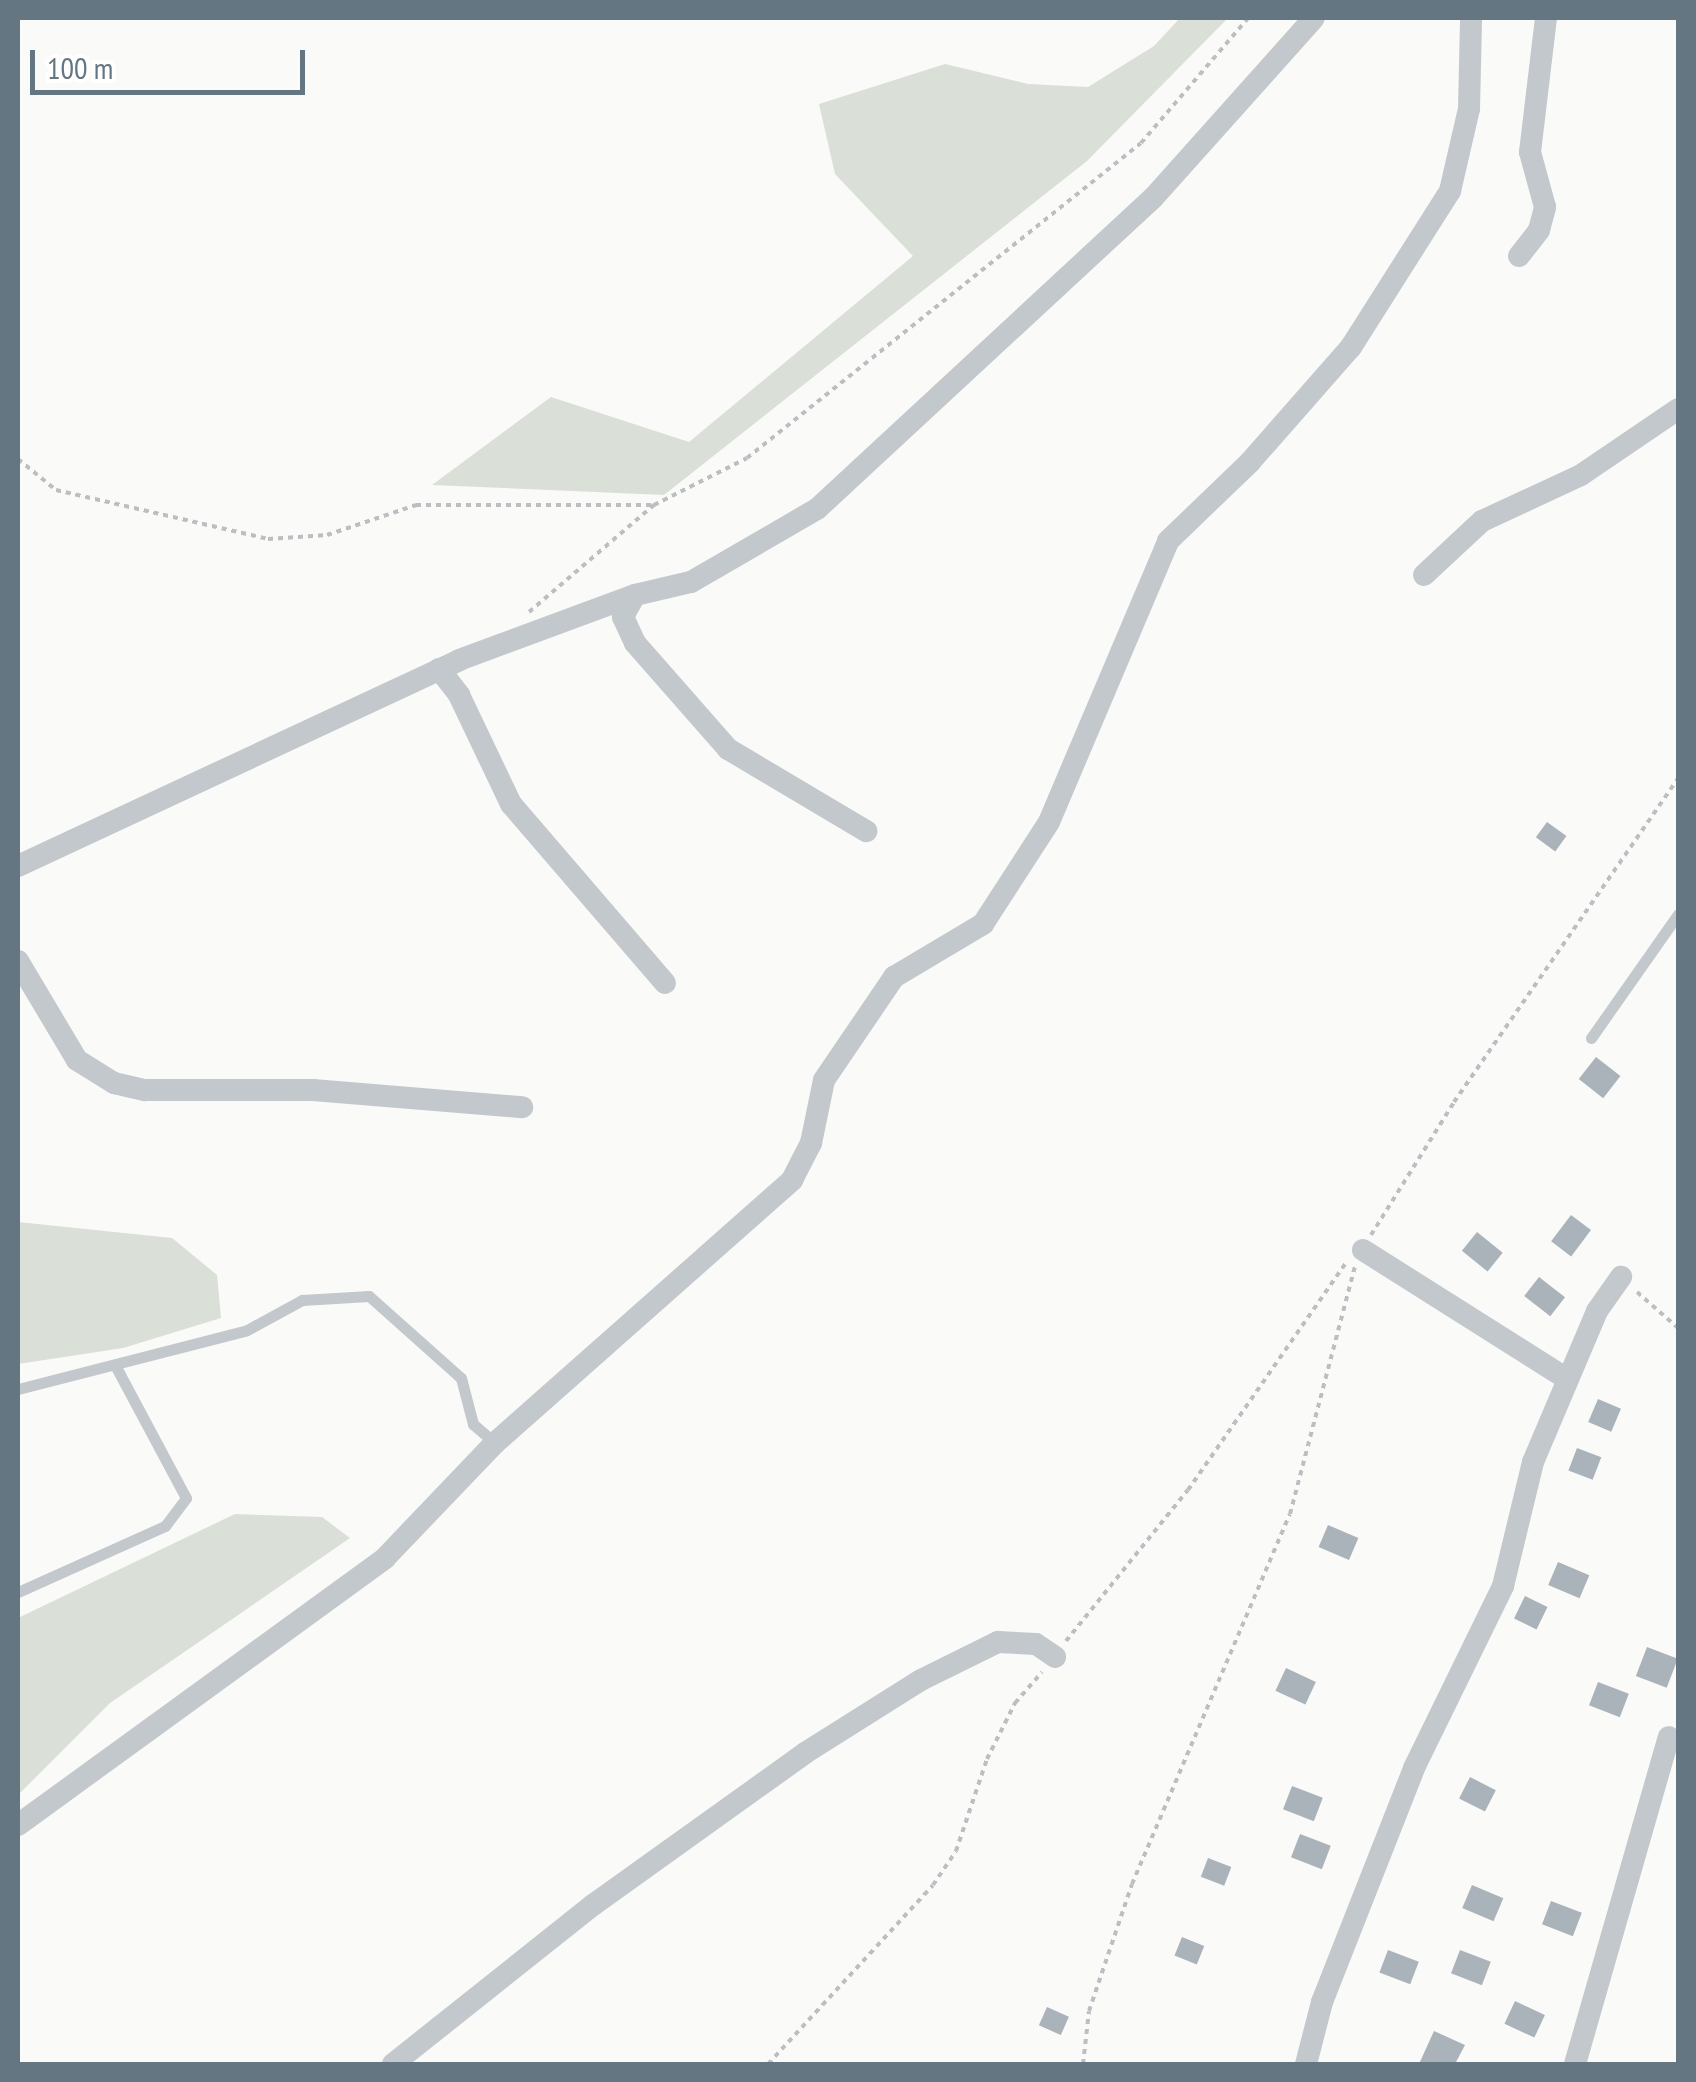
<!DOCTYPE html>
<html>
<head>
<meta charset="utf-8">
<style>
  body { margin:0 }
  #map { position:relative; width:1696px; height:2082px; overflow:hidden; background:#fafaf8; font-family:"PT Sans Narrow",sans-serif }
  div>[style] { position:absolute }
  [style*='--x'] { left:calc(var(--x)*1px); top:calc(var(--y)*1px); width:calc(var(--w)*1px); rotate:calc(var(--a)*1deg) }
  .green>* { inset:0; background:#dadfd7 }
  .building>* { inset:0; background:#aab3b9; transform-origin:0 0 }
  .path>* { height:4px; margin-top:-2px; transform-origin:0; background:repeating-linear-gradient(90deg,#bbbfc2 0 5px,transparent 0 10px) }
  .service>* { height:11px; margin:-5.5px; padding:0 5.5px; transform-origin:5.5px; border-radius:5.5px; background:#c3c8cc }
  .minor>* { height:22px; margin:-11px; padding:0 11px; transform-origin:11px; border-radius:11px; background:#c3c8cc }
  span { translate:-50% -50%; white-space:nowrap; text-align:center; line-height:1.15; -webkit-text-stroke:10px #fff; paint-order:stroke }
  .frame { position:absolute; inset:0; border:20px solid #657683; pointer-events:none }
  .scale { position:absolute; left:30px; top:50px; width:275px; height:45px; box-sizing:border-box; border:5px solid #657683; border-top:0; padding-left:12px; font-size:30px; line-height:35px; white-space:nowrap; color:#657683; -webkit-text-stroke:8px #fff; paint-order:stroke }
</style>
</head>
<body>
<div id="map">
  <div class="green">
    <div style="clip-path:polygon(1180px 18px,1228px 18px,1087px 161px,664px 495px,432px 485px,551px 397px,689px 442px,913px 256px,835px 174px,819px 104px,945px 64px,1028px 84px,1088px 87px,1154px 46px)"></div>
    <div style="clip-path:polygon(18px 1222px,172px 1238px,217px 1275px,221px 1318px,123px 1348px,18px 1364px)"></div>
    <div style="clip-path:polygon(235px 1514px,322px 1517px,350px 1538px,110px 1703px,18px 1795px,18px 1618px)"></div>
  </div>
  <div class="building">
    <div style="left:1547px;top:822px;width:24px;height:19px;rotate:36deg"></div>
    <div style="left:1596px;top:1057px;width:31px;height:28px;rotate:38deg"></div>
    <div style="left:1571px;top:1215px;width:25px;height:33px;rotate:37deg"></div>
    <div style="left:1477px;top:1232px;width:33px;height:24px;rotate:39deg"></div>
    <div style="left:1539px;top:1277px;width:33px;height:24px;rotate:38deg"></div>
    <div style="left:1598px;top:1399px;width:25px;height:25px;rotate:23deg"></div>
    <div style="left:1577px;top:1448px;width:26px;height:24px;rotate:21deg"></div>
    <div style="left:1328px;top:1525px;width:33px;height:24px;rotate:23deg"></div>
    <div style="left:1558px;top:1562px;width:34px;height:25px;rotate:23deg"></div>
    <div style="left:1525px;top:1596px;width:25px;height:25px;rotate:26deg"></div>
    <div style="left:1647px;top:1647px;width:33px;height:31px;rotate:21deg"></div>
    <div style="left:1286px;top:1668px;width:33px;height:25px;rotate:25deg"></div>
    <div style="left:1598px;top:1682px;width:33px;height:25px;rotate:21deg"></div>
    <div style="left:1470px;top:1777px;width:29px;height:24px;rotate:27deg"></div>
    <div style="left:1292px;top:1786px;width:33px;height:25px;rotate:21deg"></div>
    <div style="left:1300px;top:1834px;width:33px;height:25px;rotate:21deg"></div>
    <div style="left:1208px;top:1858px;width:25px;height:20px;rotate:21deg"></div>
    <div style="left:1472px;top:1885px;width:34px;height:25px;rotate:23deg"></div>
    <div style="left:1551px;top:1901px;width:33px;height:25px;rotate:21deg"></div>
    <div style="left:1182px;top:1937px;width:24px;height:20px;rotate:22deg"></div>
    <div style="left:1388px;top:1950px;width:33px;height:24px;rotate:21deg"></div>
    <div style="left:1460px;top:1950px;width:33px;height:25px;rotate:21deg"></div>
    <div style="left:1515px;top:2001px;width:33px;height:25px;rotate:25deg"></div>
    <div style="left:1047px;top:2007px;width:24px;height:20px;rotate:24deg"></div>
    <div style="clip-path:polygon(1434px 2031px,1465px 2045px,1455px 2064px,1419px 2064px)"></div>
  </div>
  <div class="path">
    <div style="--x:18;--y:459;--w:49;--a:39.2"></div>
    <div style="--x:56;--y:490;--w:218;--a:13"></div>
    <div style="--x:268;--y:539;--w:59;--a:-3.9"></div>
    <div style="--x:327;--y:535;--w:94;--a:-18.6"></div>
    <div style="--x:416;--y:505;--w:238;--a:0"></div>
    <div style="--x:654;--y:505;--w:104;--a:-26.8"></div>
    <div style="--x:747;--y:458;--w:504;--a:-38.64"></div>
    <div style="--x:1141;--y:143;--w:165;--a:-49.4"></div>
    <div style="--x:529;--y:612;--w:165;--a:-40.6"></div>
    <div style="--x:1371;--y:1235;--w:157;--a:-58"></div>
    <div style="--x:1454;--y:1102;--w:393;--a:-55.3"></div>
    <div style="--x:1637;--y:1292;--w:55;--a:41.3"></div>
    <div style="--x:1066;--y:1641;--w:194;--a:-51.1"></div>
    <div style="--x:1188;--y:1490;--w:277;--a:-55.2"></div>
    <div style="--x:768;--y:2064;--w:243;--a:-47.3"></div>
    <div style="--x:933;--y:1885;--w:41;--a:-55.9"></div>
    <div style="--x:956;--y:1851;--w:97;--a:-71.4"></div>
    <div style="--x:987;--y:1759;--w:63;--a:-63.4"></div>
    <div style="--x:1015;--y:1703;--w:41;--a:-48.9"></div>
    <div style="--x:1083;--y:2064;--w:53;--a:-83.5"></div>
    <div style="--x:1089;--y:2011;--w:134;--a:-71.3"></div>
    <div style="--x:1132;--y:1884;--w:402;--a:-66.9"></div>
    <div style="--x:1290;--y:1514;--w:256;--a:-75.3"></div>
  </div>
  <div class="service">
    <div style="--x:1591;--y:1038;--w:151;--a:-54.9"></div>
    <div style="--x:18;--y:1389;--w:236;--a:-14.4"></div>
    <div style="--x:247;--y:1330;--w:63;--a:-28.6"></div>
    <div style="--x:302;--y:1300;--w:67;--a:-3.4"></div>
    <div style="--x:369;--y:1296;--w:123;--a:41.7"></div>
    <div style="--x:461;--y:1378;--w:48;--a:75.4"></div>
    <div style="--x:473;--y:1424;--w:29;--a:41"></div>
    <div style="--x:18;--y:1592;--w:161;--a:-24.2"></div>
    <div style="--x:165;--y:1526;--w:35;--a:-53"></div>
    <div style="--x:186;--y:1498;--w:151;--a:-118.1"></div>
  </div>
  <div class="minor">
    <div style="--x:1519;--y:256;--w:33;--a:-52"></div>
    <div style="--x:1539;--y:230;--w:24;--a:-75"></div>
    <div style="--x:1545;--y:207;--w:57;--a:-105.3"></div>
    <div style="--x:1530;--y:152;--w:135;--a:-83.2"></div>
    <div style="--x:1424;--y:575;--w:79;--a:-43"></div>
    <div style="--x:1482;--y:521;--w:109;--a:-24.9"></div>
    <div style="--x:1581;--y:475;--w:117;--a:-34.2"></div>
    <div style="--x:635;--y:595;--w:25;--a:119"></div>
    <div style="--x:623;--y:617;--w:29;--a:65"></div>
    <div style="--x:635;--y:643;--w:141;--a:48.7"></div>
    <div style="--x:728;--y:749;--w:161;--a:30.7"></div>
    <div style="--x:439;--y:669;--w:33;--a:52"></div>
    <div style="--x:459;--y:695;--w:121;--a:64.5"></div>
    <div style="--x:511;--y:804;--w:236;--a:49.3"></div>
    <div style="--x:18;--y:866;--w:487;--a:-25"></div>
    <div style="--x:459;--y:660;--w:188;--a:-20.3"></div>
    <div style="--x:635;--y:595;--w:57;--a:-13.1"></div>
    <div style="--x:691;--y:582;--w:146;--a:-30.1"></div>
    <div style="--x:817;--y:509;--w:458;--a:-42.8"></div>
    <div style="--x:1153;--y:198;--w:241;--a:-48.2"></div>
    <div style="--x:18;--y:961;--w:115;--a:59.2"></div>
    <div style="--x:77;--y:1060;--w:44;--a:31.9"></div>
    <div style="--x:114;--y:1083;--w:32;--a:13"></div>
    <div style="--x:145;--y:1090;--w:168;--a:0"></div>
    <div style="--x:313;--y:1090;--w:210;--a:4.7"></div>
    <div style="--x:1363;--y:1250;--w:241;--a:32.3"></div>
    <div style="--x:18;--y:1825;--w:454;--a:-36"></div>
    <div style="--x:385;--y:1558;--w:159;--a:-46.3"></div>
    <div style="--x:495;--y:1443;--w:397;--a:-41.5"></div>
    <div style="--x:792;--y:1180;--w:42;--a:-62.8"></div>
    <div style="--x:811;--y:1143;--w:64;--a:-78.3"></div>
    <div style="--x:824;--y:1080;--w:125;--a:-55.8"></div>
    <div style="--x:894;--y:977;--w:104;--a:-30.8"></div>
    <div style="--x:983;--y:924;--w:121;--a:-57.1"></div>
    <div style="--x:1049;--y:822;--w:305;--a:-67"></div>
    <div style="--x:1168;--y:541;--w:114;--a:-43.9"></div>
    <div style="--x:1250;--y:462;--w:153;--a:-48.7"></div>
    <div style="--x:1351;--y:347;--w:185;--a:-57.6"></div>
    <div style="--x:1450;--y:191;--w:84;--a:-77"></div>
    <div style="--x:1469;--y:109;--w:91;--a:-88.7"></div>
    <div style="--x:393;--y:2064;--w:256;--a:-38.5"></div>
    <div style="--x:593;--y:1905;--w:261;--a:-35.6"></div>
    <div style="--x:805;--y:1753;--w:137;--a:-32.2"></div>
    <div style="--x:921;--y:1680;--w:86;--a:-26.3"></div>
    <div style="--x:998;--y:1642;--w:38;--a:3"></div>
    <div style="--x:1036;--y:1644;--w:23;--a:34"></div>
    <div style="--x:1306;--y:2064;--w:64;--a:-75.5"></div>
    <div style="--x:1322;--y:2002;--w:251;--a:-68.5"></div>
    <div style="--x:1414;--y:1768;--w:203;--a:-63.9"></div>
    <div style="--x:1503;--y:1586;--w:128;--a:-76.4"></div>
    <div style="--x:1533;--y:1462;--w:164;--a:-67"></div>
    <div style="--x:1597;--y:1311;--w:42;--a:-54.8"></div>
    <div style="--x:1575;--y:2064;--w:340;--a:-74"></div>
  </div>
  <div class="frame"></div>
  <div class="scale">100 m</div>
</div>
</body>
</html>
